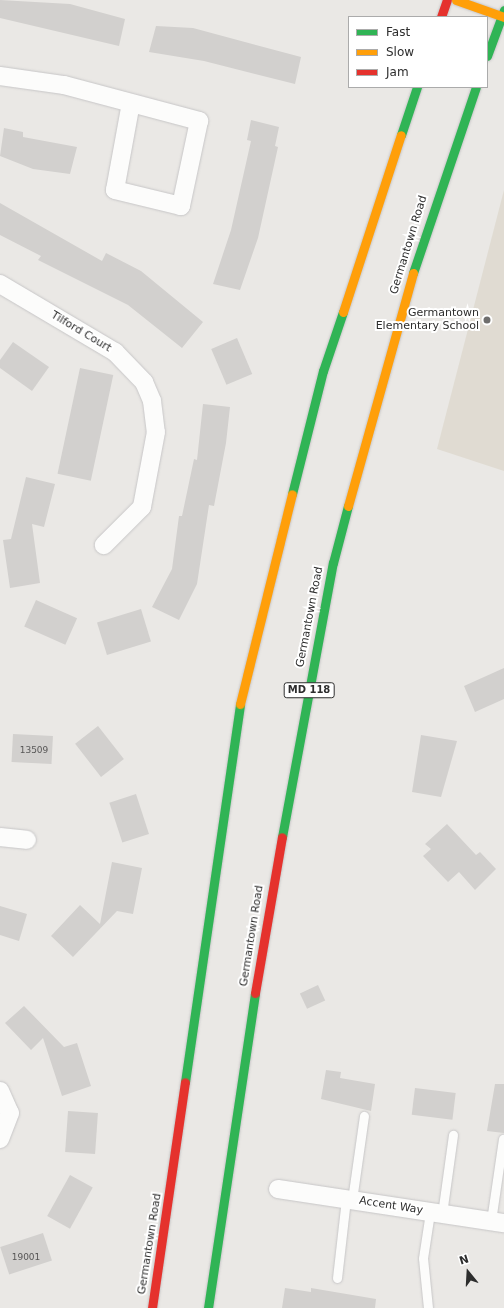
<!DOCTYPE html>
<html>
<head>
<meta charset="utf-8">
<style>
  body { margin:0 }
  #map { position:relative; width:504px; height:1308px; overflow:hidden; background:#eae8e5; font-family:"DejaVu Sans",sans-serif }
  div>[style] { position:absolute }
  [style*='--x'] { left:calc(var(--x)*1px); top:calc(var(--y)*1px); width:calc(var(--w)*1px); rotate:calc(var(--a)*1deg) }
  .education>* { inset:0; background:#e0dbd2 }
  .building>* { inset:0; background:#d2d0ce; transform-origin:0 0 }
  .roads { filter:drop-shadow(0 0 1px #c7c6c7) drop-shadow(0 0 1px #c7c6c7) }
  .lane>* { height:9px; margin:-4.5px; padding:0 4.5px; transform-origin:4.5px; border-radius:4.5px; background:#fcfcfb }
  .street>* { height:18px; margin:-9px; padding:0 9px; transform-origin:9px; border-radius:9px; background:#fcfcfb }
  .fast>* { height:9px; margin:-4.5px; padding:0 4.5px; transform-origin:4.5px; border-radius:4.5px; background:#30b455 }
  .slow>* { height:9px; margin:-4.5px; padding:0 4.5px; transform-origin:4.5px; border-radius:4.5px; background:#ff9f0a }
  .jam>* { height:9px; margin:-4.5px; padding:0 4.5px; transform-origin:4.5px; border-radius:4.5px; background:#e5322d }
  .dots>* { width:11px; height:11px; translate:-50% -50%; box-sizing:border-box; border:2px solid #fff; border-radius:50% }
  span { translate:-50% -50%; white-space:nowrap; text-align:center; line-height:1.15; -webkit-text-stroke:4px #fff; paint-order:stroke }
  .number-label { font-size:9px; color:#575656 }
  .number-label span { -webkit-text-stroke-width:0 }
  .shield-label span { padding:1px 3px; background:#fff; border:1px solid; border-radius:3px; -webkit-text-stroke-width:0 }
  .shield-label { font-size:10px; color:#2d2d2d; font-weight:700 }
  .street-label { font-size:11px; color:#2d2d2d }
  .poi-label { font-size:11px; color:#2d2d2d }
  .right { translate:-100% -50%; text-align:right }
  .legend { position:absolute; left:348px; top:16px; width:140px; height:72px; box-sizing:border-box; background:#fff; border:1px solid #ababab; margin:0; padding:5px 7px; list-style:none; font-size:12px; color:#2d2d2d }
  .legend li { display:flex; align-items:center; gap:8px; height:20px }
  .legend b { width:20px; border:1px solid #ababab }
  .north { position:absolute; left:448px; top:1252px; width:40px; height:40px; -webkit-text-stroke:3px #fff; paint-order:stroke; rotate:342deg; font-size:11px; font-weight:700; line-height:16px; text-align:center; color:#2d2d2d }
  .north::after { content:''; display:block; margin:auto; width:14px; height:18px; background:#2d2d2d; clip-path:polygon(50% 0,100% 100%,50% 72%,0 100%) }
</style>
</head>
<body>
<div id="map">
  <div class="education">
    <div style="clip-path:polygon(504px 190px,504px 471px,437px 449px)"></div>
  </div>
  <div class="building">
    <div style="clip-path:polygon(0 0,70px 4px,125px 19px,119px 46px,0 18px)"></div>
    <div style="clip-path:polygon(156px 26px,193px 28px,301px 57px,295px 84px,204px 61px,149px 52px)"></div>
    <div style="clip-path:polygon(251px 120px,279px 127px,275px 146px,278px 147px,258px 238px,240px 290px,213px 284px,231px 230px,251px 141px,247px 140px)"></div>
    <div style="clip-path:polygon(4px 128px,23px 132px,23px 137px,77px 147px,70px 174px,33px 169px,0 156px)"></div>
    <div style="clip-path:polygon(0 203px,102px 261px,106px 253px,141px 271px,203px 322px,182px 348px,128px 305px,38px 260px,41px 256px,0 235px)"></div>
    <div style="left:237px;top:338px;width:39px;height:28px;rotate:67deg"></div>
    <div style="clip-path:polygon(13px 342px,49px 367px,32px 391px,0 368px,0 360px)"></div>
    <div style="left:80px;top:368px;width:34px;height:108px;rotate:12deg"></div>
    <div style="clip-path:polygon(203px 404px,230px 407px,226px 443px,214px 506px,209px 505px,197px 584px,179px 620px,152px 607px,172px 569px,179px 516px,182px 516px,194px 459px,197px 460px)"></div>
    <div style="clip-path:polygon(26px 477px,55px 484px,44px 527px,32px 524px,40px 583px,10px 588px,3px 540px,11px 539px)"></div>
    <div style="left:36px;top:600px;width:45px;height:29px;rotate:24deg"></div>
    <div style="left:141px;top:609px;width:34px;height:46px;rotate:73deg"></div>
    <div style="clip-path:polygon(504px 668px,504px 699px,475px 712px,464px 686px)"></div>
    <div style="left:98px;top:726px;width:42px;height:29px;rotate:52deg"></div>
    <div style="left:13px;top:734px;width:40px;height:28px;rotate:3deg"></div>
    <div style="clip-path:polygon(421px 735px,457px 741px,441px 797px,412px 792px)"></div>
    <div style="left:136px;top:794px;width:42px;height:28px;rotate:72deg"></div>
    <div style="clip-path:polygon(447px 824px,476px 855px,480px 852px,496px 869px,475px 890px,459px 872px,448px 882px,423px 856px,431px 849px,425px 844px)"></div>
    <div style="clip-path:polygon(112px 862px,142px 868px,133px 914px,117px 911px,73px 957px,51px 936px,80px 905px,100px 924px)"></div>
    <div style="clip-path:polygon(0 906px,27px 914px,19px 941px,0 935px)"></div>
    <div style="left:318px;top:985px;width:17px;height:20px;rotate:65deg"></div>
    <div style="clip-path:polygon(24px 1006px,64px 1047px,77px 1043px,91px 1086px,62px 1096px,43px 1038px,31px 1050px,5px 1023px)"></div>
    <div style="clip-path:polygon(326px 1070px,341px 1072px,340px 1078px,375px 1084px,371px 1111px,321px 1099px)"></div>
    <div style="clip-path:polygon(495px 1084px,504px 1084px,504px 1133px,487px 1131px)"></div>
    <div style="left:415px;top:1088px;width:41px;height:27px;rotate:7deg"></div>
    <div style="left:68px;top:1111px;width:30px;height:41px;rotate:4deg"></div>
    <div style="left:70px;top:1175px;width:26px;height:47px;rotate:29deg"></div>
    <div style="left:43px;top:1233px;width:29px;height:45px;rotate:72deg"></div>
    <div style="clip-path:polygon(285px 1288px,311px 1292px,311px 1288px,376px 1299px,375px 1308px,282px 1308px)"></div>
  </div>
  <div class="roads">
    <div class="lane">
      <div style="--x:352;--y:1200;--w:85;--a:-81.9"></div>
      <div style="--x:442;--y:1214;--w:80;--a:-82.1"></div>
      <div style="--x:491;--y:1221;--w:83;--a:-81.7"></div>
      <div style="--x:337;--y:1278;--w:80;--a:-83.5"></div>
      <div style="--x:428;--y:1308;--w:50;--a:-95.7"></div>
      <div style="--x:423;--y:1258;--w:47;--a:-81.3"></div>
    </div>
    <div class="street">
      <div style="--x:0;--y:76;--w:65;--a:8"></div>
      <div style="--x:64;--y:85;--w:140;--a:14.9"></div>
      <div style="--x:199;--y:121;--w:87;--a:102"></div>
      <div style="--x:181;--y:206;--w:68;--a:-166.4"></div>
      <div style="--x:115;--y:190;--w:88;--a:-79.6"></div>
      <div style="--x:0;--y:284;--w:134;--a:30.6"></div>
      <div style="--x:115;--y:352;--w:42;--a:46"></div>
      <div style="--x:144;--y:382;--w:21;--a:67"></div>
      <div style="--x:152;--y:401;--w:31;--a:83"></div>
      <div style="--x:156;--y:432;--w:76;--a:100.6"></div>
      <div style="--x:142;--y:507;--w:54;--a:135"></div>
      <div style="--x:0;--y:837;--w:27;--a:6"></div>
      <div style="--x:0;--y:1091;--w:24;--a:66"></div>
      <div style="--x:10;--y:1113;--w:28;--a:111"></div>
      <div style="--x:278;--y:1189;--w:229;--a:8.6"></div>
    </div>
    <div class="fast">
      <div style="--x:487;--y:56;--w:49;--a:-69.7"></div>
      <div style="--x:401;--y:135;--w:51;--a:-71.6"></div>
      <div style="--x:413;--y:273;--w:196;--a:-71.3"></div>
      <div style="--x:292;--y:494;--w:127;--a:-75.9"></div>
      <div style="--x:323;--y:371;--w:62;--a:-71.3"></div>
      <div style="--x:282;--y:837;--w:279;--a:-79.5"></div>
      <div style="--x:333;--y:563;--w:59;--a:-75.3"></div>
      <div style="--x:185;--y:1082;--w:382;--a:-81.7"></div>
      <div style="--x:208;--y:1308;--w:318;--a:-81.5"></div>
    </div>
    <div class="slow">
      <div style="--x:456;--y:0;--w:51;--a:19.5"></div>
      <div style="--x:343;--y:312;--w:186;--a:-71.9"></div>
      <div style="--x:348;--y:506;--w:242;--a:-74.4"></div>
      <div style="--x:240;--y:704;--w:216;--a:-76.1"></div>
    </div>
    <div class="jam">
      <div style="--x:441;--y:17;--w:18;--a:-71"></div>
      <div style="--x:255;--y:993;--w:158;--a:-80.2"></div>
      <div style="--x:152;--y:1308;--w:228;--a:-81.7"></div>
    </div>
  </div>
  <div class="dots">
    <div style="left:487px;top:320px;background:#6f6e6d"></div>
  </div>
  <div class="number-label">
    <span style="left:34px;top:750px">13509</span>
    <span style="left:26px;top:1257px">19001</span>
  </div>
  <div class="shield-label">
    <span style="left:309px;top:690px">MD 118</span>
  </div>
  <div class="street-label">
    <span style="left:409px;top:245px;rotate:-73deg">Germantown Road</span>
    <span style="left:81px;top:332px;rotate:31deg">Tilford Court</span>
    <span style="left:310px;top:617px;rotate:-79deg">Germantown Road</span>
    <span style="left:252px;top:936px;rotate:-81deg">Germantown Road</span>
    <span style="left:391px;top:1206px;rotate:9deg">Accent Way</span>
    <span style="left:150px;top:1244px;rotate:-81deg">Germantown Road</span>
  </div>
  <div class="poi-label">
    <span class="right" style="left:479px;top:320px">Germantown<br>Elementary School</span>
  </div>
  <ul class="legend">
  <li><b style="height:5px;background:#30b455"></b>Fast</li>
  <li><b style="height:5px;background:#ff9f0a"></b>Slow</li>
  <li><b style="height:5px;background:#e5322d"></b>Jam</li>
  </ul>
  <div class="north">N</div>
</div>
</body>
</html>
